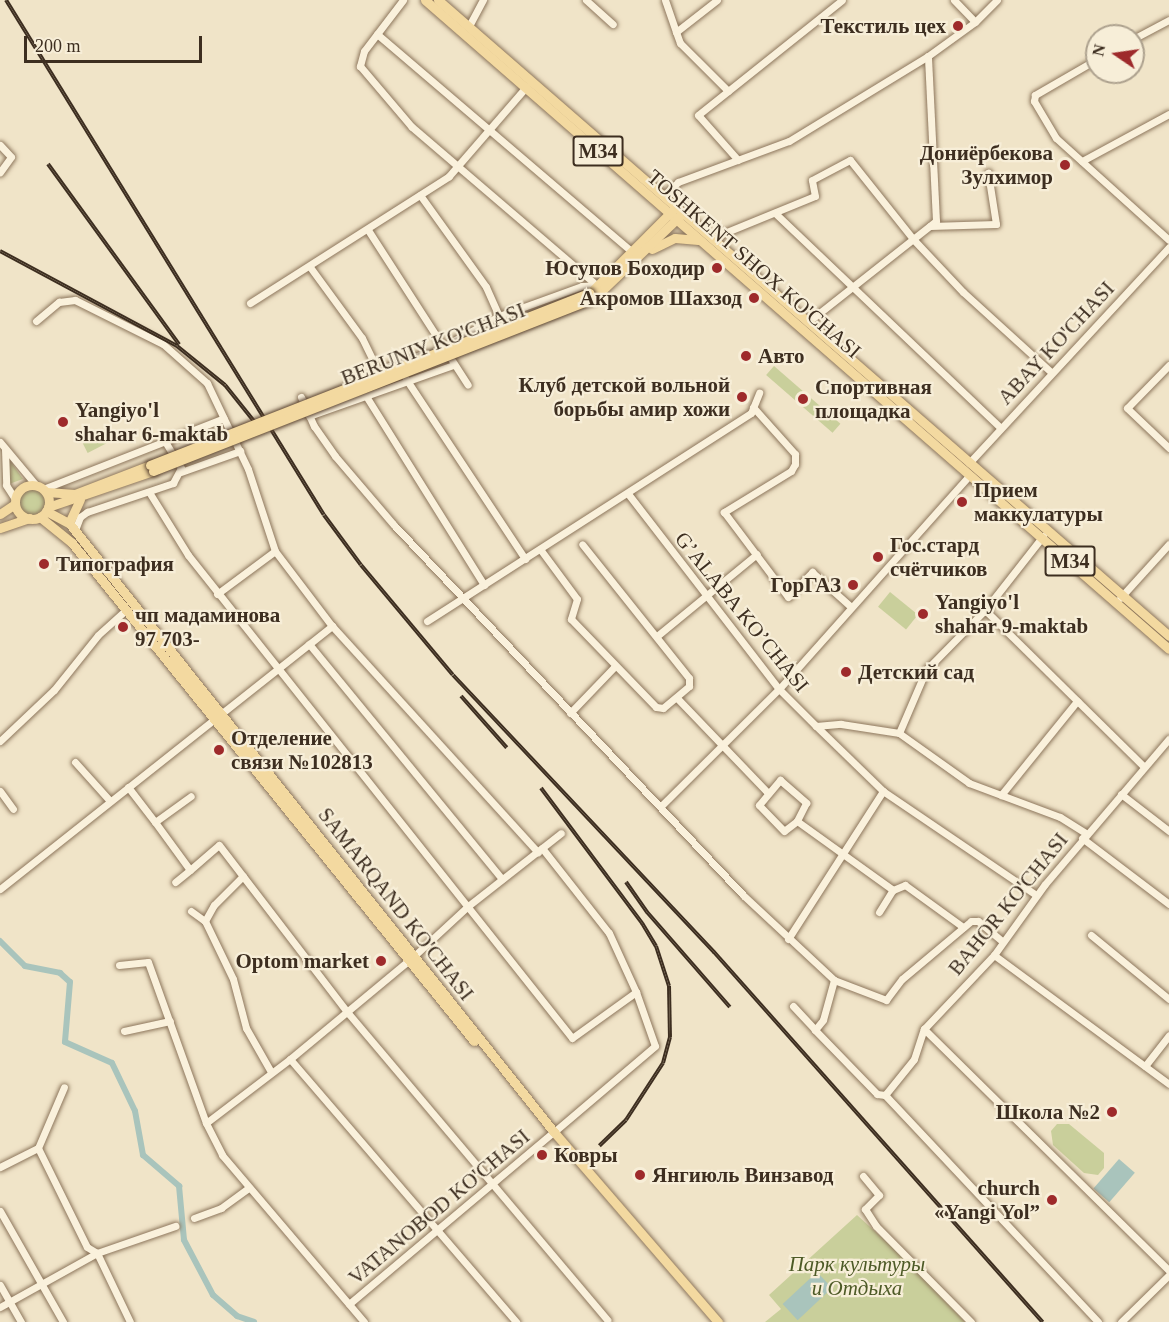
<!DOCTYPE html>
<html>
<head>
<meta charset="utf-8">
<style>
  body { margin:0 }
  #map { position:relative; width:1169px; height:1322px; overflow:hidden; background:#f0e4c8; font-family:Georgia,serif }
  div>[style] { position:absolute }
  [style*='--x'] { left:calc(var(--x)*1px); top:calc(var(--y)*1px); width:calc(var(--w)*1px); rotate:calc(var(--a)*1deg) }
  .green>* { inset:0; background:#c9cf9b; transform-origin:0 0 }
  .round { border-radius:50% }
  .water>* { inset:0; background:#a9c4bc; transform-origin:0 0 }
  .canal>* { height:6px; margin:-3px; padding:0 3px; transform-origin:3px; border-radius:3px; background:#a9c4bc }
  .roads { filter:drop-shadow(0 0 2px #8d765c) drop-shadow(0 0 2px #8d765c) }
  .minor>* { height:7px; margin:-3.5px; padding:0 3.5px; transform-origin:3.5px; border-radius:3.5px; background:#faf1dc }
  .major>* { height:9px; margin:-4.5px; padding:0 4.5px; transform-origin:4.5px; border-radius:4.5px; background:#f3d9a0 }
  .major>.ring { margin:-4.5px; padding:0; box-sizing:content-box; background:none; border:9px solid #f3d9a0; border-radius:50% }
  .rail>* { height:4px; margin-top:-2px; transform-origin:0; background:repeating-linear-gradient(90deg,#f7eed8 0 4.5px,#3d2e20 0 9px); box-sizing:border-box; border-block:2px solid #3d2e20 }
  .bridges { filter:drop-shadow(0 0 2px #5b4430) drop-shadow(0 0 2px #5b4430) }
  .major-bridge>* { height:9px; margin:-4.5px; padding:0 4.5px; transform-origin:4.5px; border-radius:4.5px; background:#f3d9a0 }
  .dots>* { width:16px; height:16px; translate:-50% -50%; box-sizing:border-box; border:3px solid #f7eed8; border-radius:50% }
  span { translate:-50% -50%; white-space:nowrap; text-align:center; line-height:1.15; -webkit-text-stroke:4.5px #f7eed8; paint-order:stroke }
  .shield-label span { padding:2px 4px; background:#f7eed8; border:2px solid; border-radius:4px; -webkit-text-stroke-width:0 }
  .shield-label { font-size:20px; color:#3d2e20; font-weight:700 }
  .poi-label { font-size:21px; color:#3d2e20; font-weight:700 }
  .right { translate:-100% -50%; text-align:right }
  .left { translate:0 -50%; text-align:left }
  .street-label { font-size:21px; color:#3d2e20 }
  .park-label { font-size:21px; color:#4d5a26; font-style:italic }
  .north { position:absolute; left:1085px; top:24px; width:60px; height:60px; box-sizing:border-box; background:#f7eed8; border:2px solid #ada18e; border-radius:50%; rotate:283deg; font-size:16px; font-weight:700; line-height:24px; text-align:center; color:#3d2e20 }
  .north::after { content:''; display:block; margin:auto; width:21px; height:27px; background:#9e2a2b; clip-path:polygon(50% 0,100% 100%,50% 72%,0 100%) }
  .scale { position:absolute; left:24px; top:36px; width:178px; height:27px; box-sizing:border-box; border:3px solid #3d2e20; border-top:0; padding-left:8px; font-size:18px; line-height:21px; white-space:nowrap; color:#3d2e20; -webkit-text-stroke:4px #f7eed8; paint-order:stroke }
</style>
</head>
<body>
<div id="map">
  <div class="green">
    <div style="left:774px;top:366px;width:88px;height:12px;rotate:41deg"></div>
    <div style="left:104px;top:430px;width:13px;height:25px;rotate:63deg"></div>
    <div style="clip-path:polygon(8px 458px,23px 479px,9px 484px)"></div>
    <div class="round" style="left:19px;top:489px;width:26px;height:26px"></div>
    <div style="left:890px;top:592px;width:36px;height:19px;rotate:39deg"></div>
    <div style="clip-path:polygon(1057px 1124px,1069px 1124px,1104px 1153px,1104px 1168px,1098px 1175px,1084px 1173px,1053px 1145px,1051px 1131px)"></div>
    <div style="clip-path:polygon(857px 1215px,903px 1257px,965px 1322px,765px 1322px,781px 1309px,769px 1295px)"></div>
  </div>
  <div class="water">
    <div style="left:1119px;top:1159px;width:21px;height:39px;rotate:41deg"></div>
    <div style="left:817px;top:1272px;width:22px;height:47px;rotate:47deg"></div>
  </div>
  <div class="canal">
    <div style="--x:0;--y:941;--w:35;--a:45"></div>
    <div style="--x:25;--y:966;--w:36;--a:11"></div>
    <div style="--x:60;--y:973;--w:13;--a:42"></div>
    <div style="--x:70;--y:982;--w:60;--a:94.8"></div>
    <div style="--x:65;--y:1042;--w:51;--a:24.1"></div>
    <div style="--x:112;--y:1063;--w:53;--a:64.4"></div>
    <div style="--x:135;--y:1111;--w:45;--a:79.7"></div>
    <div style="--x:143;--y:1155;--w:48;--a:40.7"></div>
    <div style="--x:179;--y:1186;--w:54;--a:84.7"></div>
    <div style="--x:184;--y:1240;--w:62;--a:62.2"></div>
    <div style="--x:213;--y:1295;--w:32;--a:41"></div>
    <div style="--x:237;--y:1316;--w:18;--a:19"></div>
  </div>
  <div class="roads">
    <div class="minor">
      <div style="--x:403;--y:0;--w:64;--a:127.4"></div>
      <div style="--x:364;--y:51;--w:16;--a:105"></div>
      <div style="--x:360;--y:66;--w:80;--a:49.6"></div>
      <div style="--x:412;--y:127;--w:240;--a:40.6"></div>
      <div style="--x:586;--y:0;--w:36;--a:42"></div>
      <div style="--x:665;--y:0;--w:34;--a:71"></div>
      <div style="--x:676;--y:32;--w:52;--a:-38"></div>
      <div style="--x:954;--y:0;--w:30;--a:46"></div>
      <div style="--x:469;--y:26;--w:30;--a:-62"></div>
      <div style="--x:676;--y:32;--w:12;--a:70"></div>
      <div style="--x:680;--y:43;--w:68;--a:45"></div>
      <div style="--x:377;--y:34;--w:337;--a:40.5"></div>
      <div style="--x:1133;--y:39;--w:40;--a:-28"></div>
      <div style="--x:1097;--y:59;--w:72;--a:149.9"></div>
      <div style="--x:1035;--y:95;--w:6;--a:99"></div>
      <div style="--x:1034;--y:101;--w:43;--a:59.3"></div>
      <div style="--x:1056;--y:138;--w:152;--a:42.1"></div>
      <div style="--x:0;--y:145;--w:16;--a:47"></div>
      <div style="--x:11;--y:157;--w:19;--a:126"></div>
      <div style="--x:738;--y:160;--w:60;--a:-131.6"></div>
      <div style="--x:698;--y:115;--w:184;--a:-38.6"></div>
      <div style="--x:1082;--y:161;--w:99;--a:-28.4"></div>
      <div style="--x:420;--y:195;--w:113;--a:54.3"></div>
      <div style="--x:486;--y:287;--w:32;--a:66"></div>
      <div style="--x:664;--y:196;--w:20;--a:-45"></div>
      <div style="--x:678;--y:182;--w:118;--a:-20.3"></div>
      <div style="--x:789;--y:141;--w:163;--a:-31.4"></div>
      <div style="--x:928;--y:56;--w:58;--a:-35.9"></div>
      <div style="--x:975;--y:22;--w:31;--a:-45"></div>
      <div style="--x:775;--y:213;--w:311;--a:43.6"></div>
      <div style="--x:930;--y:226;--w:66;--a:-1.7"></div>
      <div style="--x:996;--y:224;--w:52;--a:-98.9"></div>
      <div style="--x:368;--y:230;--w:184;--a:57.2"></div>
      <div style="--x:712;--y:238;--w:111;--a:-22.2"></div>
      <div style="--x:815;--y:196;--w:16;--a:-101"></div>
      <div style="--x:812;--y:180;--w:43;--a:-27.8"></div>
      <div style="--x:850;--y:160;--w:101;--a:51.4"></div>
      <div style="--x:913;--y:239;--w:73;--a:46.7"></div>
      <div style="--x:963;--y:292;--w:120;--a:42.3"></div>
      <div style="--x:310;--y:267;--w:88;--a:53.8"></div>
      <div style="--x:362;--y:338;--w:39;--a:64"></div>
      <div style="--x:250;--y:303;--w:236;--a:-32.5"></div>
      <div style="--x:449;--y:176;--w:118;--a:-49.1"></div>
      <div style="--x:36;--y:321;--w:30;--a:-40"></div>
      <div style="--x:59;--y:302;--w:16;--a:-7"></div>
      <div style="--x:75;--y:300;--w:98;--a:26.6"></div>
      <div style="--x:163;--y:344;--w:59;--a:41.6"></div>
      <div style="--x:207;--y:383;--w:95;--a:64.5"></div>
      <div style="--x:248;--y:469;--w:86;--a:71.8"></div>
      <div style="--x:275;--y:551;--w:94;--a:52.8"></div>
      <div style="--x:332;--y:626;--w:306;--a:47.7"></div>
      <div style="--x:808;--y:322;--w:163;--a:-38.3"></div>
      <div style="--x:936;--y:221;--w:165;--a:-92.8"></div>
      <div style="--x:442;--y:347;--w:65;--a:-28.5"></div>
      <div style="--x:499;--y:316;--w:88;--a:-19.9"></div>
      <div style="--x:582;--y:286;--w:15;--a:-4"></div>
      <div style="--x:1169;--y:365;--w:60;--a:134.3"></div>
      <div style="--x:1127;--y:408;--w:58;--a:43.6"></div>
      <div style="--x:378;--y:370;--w:48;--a:-19.6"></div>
      <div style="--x:406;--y:379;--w:216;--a:56.5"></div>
      <div style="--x:366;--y:396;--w:223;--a:58"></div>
      <div style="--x:301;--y:397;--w:32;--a:66"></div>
      <div style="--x:314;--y:426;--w:37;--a:55"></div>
      <div style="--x:335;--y:456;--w:91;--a:49.5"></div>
      <div style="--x:394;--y:525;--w:509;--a:46.67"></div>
      <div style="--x:743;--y:895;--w:125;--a:43"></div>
      <div style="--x:834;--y:980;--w:56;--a:21"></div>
      <div style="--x:886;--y:1000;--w:26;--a:-53"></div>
      <div style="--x:902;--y:979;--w:90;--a:-40"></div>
      <div style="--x:971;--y:921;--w:7;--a:0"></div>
      <div style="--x:978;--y:921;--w:31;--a:40"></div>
      <div style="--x:753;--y:407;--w:63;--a:48.2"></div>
      <div style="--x:795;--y:454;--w:10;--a:90"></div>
      <div style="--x:795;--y:464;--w:8;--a:120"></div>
      <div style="--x:791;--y:471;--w:79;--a:148.5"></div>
      <div style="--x:724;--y:512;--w:106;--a:53"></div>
      <div style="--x:788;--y:597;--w:35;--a:-46"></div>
      <div style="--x:812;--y:572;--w:52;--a:41.9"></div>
      <div style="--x:309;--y:416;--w:153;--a:-19.5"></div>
      <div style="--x:0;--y:442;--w:56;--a:50.1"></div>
      <div style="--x:5;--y:449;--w:36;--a:88"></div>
      <div style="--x:6;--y:485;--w:17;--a:57"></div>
      <div style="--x:969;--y:463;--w:294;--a:-47.2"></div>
      <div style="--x:181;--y:472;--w:63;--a:-19.6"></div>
      <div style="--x:43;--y:489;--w:194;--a:-21.4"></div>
      <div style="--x:149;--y:492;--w:74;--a:58.2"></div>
      <div style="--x:188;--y:555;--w:617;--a:51.51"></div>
      <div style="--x:572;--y:1038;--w:79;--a:-35.7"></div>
      <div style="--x:629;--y:495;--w:245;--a:52.3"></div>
      <div style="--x:779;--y:689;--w:52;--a:45"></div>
      <div style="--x:816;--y:726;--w:93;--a:44.1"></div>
      <div style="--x:883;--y:791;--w:185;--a:34.2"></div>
      <div style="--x:75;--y:530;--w:14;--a:-69"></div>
      <div style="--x:80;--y:517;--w:9;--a:-36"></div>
      <div style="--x:87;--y:512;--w:91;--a:-18.6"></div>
      <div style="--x:173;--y:483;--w:17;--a:-62"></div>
      <div style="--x:181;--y:468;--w:31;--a:-121"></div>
      <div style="--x:540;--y:549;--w:62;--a:53.5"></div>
      <div style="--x:577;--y:599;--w:21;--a:107"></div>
      <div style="--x:571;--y:619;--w:122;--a:46"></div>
      <div style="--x:656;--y:707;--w:7;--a:8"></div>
      <div style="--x:663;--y:708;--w:34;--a:-40"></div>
      <div style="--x:689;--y:686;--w:8;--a:-90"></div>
      <div style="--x:689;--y:678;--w:171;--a:-128.6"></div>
      <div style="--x:217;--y:594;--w:72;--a:-36.6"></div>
      <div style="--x:1120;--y:598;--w:73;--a:-47.8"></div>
      <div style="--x:985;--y:610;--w:223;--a:44.6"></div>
      <div style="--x:427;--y:621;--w:385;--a:-32.7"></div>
      <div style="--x:751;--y:413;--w:22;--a:-68"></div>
      <div style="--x:657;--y:636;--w:129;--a:-39.4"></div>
      <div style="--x:309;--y:644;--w:304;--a:50.6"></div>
      <div style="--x:677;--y:698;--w:130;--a:46.2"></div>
      <div style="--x:570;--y:713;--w:65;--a:-46.2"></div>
      <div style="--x:816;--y:726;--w:25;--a:-5"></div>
      <div style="--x:841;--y:724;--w:59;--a:8.8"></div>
      <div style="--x:899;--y:733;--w:86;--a:35.5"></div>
      <div style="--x:969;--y:783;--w:97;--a:20.5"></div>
      <div style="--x:1060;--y:817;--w:31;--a:32"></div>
      <div style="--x:899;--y:733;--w:69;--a:-66.8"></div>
      <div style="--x:926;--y:670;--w:84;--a:-45.5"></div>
      <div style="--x:985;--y:610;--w:94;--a:-51.9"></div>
      <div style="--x:0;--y:741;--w:74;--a:-43.4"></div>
      <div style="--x:54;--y:690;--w:70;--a:-51.3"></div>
      <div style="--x:98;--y:635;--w:38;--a:-42"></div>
      <div style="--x:75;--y:762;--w:52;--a:48.1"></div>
      <div style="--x:780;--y:780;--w:35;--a:41"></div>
      <div style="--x:806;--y:803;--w:20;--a:117"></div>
      <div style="--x:797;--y:821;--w:16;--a:142"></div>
      <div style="--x:784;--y:831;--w:36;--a:-134"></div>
      <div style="--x:759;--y:805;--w:33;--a:-50"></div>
      <div style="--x:128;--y:787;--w:44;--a:52.4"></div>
      <div style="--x:155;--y:822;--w:44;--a:-35.8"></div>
      <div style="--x:0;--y:791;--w:22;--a:54"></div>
      <div style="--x:1121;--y:794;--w:61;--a:37.6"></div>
      <div style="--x:1001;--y:795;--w:121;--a:-51"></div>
      <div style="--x:661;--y:806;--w:166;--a:-44.8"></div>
      <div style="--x:779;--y:689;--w:285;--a:-48.3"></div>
      <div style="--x:797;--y:821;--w:118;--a:35.7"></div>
      <div style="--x:155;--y:822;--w:59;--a:53.9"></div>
      <div style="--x:190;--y:870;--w:19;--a:141"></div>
      <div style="--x:1082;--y:838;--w:109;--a:37.2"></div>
      <div style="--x:542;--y:848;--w:108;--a:51.8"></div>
      <div style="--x:609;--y:933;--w:65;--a:65.4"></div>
      <div style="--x:636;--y:992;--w:57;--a:70.6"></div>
      <div style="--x:655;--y:1046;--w:133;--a:139.6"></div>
      <div style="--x:190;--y:870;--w:38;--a:-41"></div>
      <div style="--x:219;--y:845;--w:212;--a:52.5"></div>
      <div style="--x:348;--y:1013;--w:402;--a:49.8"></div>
      <div style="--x:0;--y:889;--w:424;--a:-38.4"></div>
      <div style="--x:191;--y:911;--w:17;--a:36"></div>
      <div style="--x:205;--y:921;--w:18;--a:-61"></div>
      <div style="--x:214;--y:905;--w:41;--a:-45"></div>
      <div style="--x:879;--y:912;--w:26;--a:-58"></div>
      <div style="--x:893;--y:890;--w:13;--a:-23"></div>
      <div style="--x:905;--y:885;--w:72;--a:35.9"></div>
      <div style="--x:205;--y:921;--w:64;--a:64.2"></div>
      <div style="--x:233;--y:979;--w:51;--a:75.1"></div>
      <div style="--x:246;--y:1028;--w:51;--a:60.4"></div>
      <div style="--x:1091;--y:935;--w:101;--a:39.4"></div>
      <div style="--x:788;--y:939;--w:176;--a:-57.3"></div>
      <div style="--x:994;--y:955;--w:217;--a:36.4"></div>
      <div style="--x:414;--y:956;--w:74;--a:-42.8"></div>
      <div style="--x:468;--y:906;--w:118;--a:-38.1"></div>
      <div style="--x:119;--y:965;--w:29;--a:-6"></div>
      <div style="--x:148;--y:962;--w:171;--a:70.2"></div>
      <div style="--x:206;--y:1123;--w:36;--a:63"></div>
      <div style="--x:222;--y:1155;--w:219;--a:49.6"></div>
      <div style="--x:834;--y:980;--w:41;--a:105.4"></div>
      <div style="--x:823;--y:1020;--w:13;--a:129"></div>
      <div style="--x:815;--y:1030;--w:89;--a:45.9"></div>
      <div style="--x:877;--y:1094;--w:8;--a:7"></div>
      <div style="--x:885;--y:1095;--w:311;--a:46.8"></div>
      <div style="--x:793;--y:1006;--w:33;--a:47"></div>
      <div style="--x:924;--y:1029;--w:344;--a:44.6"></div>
      <div style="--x:124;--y:1031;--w:47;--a:-12.3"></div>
      <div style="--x:290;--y:1059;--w:347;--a:49.3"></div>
      <div style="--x:1145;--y:1066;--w:39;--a:-52"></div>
      <div style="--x:885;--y:1095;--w:46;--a:-51.1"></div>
      <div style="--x:914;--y:1059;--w:32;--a:-72"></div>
      <div style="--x:924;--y:1029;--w:102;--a:-46.6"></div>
      <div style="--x:994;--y:955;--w:87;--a:-54.3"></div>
      <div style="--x:1045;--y:884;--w:191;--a:-49.5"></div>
      <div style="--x:206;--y:1123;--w:106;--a:-37.3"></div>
      <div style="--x:290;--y:1059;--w:153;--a:-39.7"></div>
      <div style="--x:38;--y:1148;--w:66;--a:-66.9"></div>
      <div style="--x:0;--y:1167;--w:42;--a:-26.6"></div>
      <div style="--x:38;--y:1148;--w:110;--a:63.7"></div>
      <div style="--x:87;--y:1247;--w:12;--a:31"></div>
      <div style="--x:97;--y:1253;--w:76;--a:64.4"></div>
      <div style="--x:863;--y:1176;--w:25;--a:50"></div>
      <div style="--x:879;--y:1195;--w:20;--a:135"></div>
      <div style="--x:865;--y:1209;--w:20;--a:57"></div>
      <div style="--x:876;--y:1226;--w:135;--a:45.3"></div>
      <div style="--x:0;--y:1211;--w:128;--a:60.4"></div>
      <div style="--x:194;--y:1218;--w:29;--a:-20"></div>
      <div style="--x:221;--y:1208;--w:32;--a:-36"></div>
      <div style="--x:0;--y:1285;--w:43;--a:60.4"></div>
      <div style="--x:349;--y:1304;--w:263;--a:-40.1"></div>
      <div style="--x:0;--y:1307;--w:111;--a:-29.1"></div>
      <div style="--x:97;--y:1253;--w:83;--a:-19.1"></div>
      <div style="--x:1121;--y:1322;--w:67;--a:-44.4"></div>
    </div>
    <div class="major">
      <div style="--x:425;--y:0;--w:987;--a:41.1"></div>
      <div style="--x:438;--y:0;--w:969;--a:41.02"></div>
      <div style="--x:652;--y:249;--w:25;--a:-26"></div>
      <div style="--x:675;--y:238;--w:23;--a:5"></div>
      <div style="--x:590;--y:293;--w:117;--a:-45"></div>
      <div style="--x:593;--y:299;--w:120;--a:-43.7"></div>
      <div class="ring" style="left:15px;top:485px;width:25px;height:25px"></div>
      <div style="--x:47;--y:492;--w:28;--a:4"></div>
      <div style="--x:75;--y:494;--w:80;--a:-21.1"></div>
      <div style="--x:48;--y:507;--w:111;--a:-18.9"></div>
      <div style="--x:46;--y:511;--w:26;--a:28"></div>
      <div style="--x:69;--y:523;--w:779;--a:51.47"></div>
      <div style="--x:554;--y:1132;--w:251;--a:49.2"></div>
      <div style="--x:0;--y:514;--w:18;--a:-34"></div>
      <div style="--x:40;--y:517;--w:41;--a:39.1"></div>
      <div style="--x:72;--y:543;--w:640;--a:51.09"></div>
      <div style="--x:69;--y:523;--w:26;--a:-65"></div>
      <div style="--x:0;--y:528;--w:31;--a:-19"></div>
    </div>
  </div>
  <div class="rail">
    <div style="--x:6;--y:0;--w:605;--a:58.31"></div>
    <div style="--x:324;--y:515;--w:62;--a:53.5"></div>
    <div style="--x:361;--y:565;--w:143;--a:50.1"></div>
    <div style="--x:453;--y:675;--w:381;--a:46.7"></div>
    <div style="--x:714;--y:952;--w:495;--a:48.4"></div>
    <div style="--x:48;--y:164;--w:223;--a:54"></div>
    <div style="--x:0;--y:251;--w:201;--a:28.2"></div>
    <div style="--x:177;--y:346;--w:62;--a:39.1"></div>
    <div style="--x:225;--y:385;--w:58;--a:51.3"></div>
    <div style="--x:461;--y:696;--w:69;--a:48.5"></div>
    <div style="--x:541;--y:788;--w:169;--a:53.2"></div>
    <div style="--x:642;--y:923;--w:27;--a:59"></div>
    <div style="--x:656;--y:946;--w:42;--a:72"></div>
    <div style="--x:669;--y:986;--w:51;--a:88.9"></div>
    <div style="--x:670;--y:1037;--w:27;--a:105"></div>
    <div style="--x:663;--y:1063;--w:68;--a:123"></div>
    <div style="--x:626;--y:1120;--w:37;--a:136"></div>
    <div style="--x:626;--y:882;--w:37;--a:55"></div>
    <div style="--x:647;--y:912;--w:126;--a:48.9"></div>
  </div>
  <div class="bridges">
    <div class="major-bridge">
      <div style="--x:150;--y:465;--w:472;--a:-21.4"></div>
      <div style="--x:153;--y:471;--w:472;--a:-21.4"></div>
    </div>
  </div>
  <div class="dots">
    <div style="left:958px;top:26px;background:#9e2a2b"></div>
    <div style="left:1065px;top:165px;background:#9e2a2b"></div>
    <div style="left:717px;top:268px;background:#9e2a2b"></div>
    <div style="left:754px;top:298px;background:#9e2a2b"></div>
    <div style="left:746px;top:356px;background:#9e2a2b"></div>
    <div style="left:742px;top:397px;background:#9e2a2b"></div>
    <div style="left:803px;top:399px;background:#9e2a2b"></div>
    <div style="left:63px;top:422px;background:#9e2a2b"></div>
    <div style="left:962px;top:502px;background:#9e2a2b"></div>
    <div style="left:878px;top:557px;background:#9e2a2b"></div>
    <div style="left:44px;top:564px;background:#9e2a2b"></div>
    <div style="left:853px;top:585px;background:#9e2a2b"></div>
    <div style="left:923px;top:614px;background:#9e2a2b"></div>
    <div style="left:123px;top:627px;background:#9e2a2b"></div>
    <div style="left:846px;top:672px;background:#9e2a2b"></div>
    <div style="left:219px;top:750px;background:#9e2a2b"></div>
    <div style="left:381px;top:961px;background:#9e2a2b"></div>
    <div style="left:1112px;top:1112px;background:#9e2a2b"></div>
    <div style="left:542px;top:1155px;background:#9e2a2b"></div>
    <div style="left:640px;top:1175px;background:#9e2a2b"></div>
    <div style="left:1052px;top:1200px;background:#9e2a2b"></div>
  </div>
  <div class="shield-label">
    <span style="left:598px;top:151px">M34</span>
    <span style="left:1070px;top:561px">M34</span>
  </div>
  <div class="poi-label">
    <span class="right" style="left:946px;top:26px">Текстиль цех</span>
    <span class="right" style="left:1053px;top:165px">Дониёрбекова<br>Зулхимор</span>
    <span class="right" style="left:705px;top:268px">Юсупов Боходир</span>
    <span class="right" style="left:742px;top:298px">Акромов Шахзод</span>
    <span class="left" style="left:758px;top:356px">Авто</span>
    <span class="right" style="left:730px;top:397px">Клуб детской вольной<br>борьбы амир хожи</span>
    <span class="left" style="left:815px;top:399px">Спортивная<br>площадка</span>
    <span class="left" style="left:75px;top:422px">Yangiyo'l<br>shahar 6-maktab</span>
    <span class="left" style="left:974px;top:502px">Прием<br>маккулатуры</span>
    <span class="left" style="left:890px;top:557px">Гос.стард<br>счётчиков</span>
    <span class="left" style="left:56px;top:564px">Типография</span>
    <span class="right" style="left:841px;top:585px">ГорГАЗ</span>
    <span class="left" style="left:935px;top:614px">Yangiyo'l<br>shahar 9-maktab</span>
    <span class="left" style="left:135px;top:627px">чп мадаминова<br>97 703-</span>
    <span class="left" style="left:858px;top:672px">Детский сад</span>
    <span class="left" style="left:231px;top:750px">Отделение<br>связи №102813</span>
    <span class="right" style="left:369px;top:961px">Optom market</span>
    <span class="right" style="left:1100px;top:1112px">Школа №2</span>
    <span class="left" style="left:554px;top:1155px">Ковры</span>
    <span class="left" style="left:652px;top:1175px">Янгиюль Винзавод</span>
    <span class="right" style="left:1040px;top:1200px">church<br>«Yangi Yol”</span>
  </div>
  <div class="street-label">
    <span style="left:754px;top:264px;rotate:41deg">TOSHKENT SHOX KO'CHASI</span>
    <span style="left:1056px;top:343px;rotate:-47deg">ABAY KO'CHASI</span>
    <span style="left:433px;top:344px;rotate:-21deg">BERUNIY KO'CHASI</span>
    <span style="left:742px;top:612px;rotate:51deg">G’ALABA KO’CHASI</span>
    <span style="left:396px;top:904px;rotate:52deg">SAMARQAND KO'CHASI</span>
    <span style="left:1008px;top:904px;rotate:-51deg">BAHOR KO'CHASI</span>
    <span style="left:439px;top:1207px;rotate:-40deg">VATANOBOD KO'CHASI</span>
  </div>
  <div class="park-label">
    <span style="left:857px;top:1276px">Парк культуры<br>и Отдыха</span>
  </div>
  <div class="north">N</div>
  <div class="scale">200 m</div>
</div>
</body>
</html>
